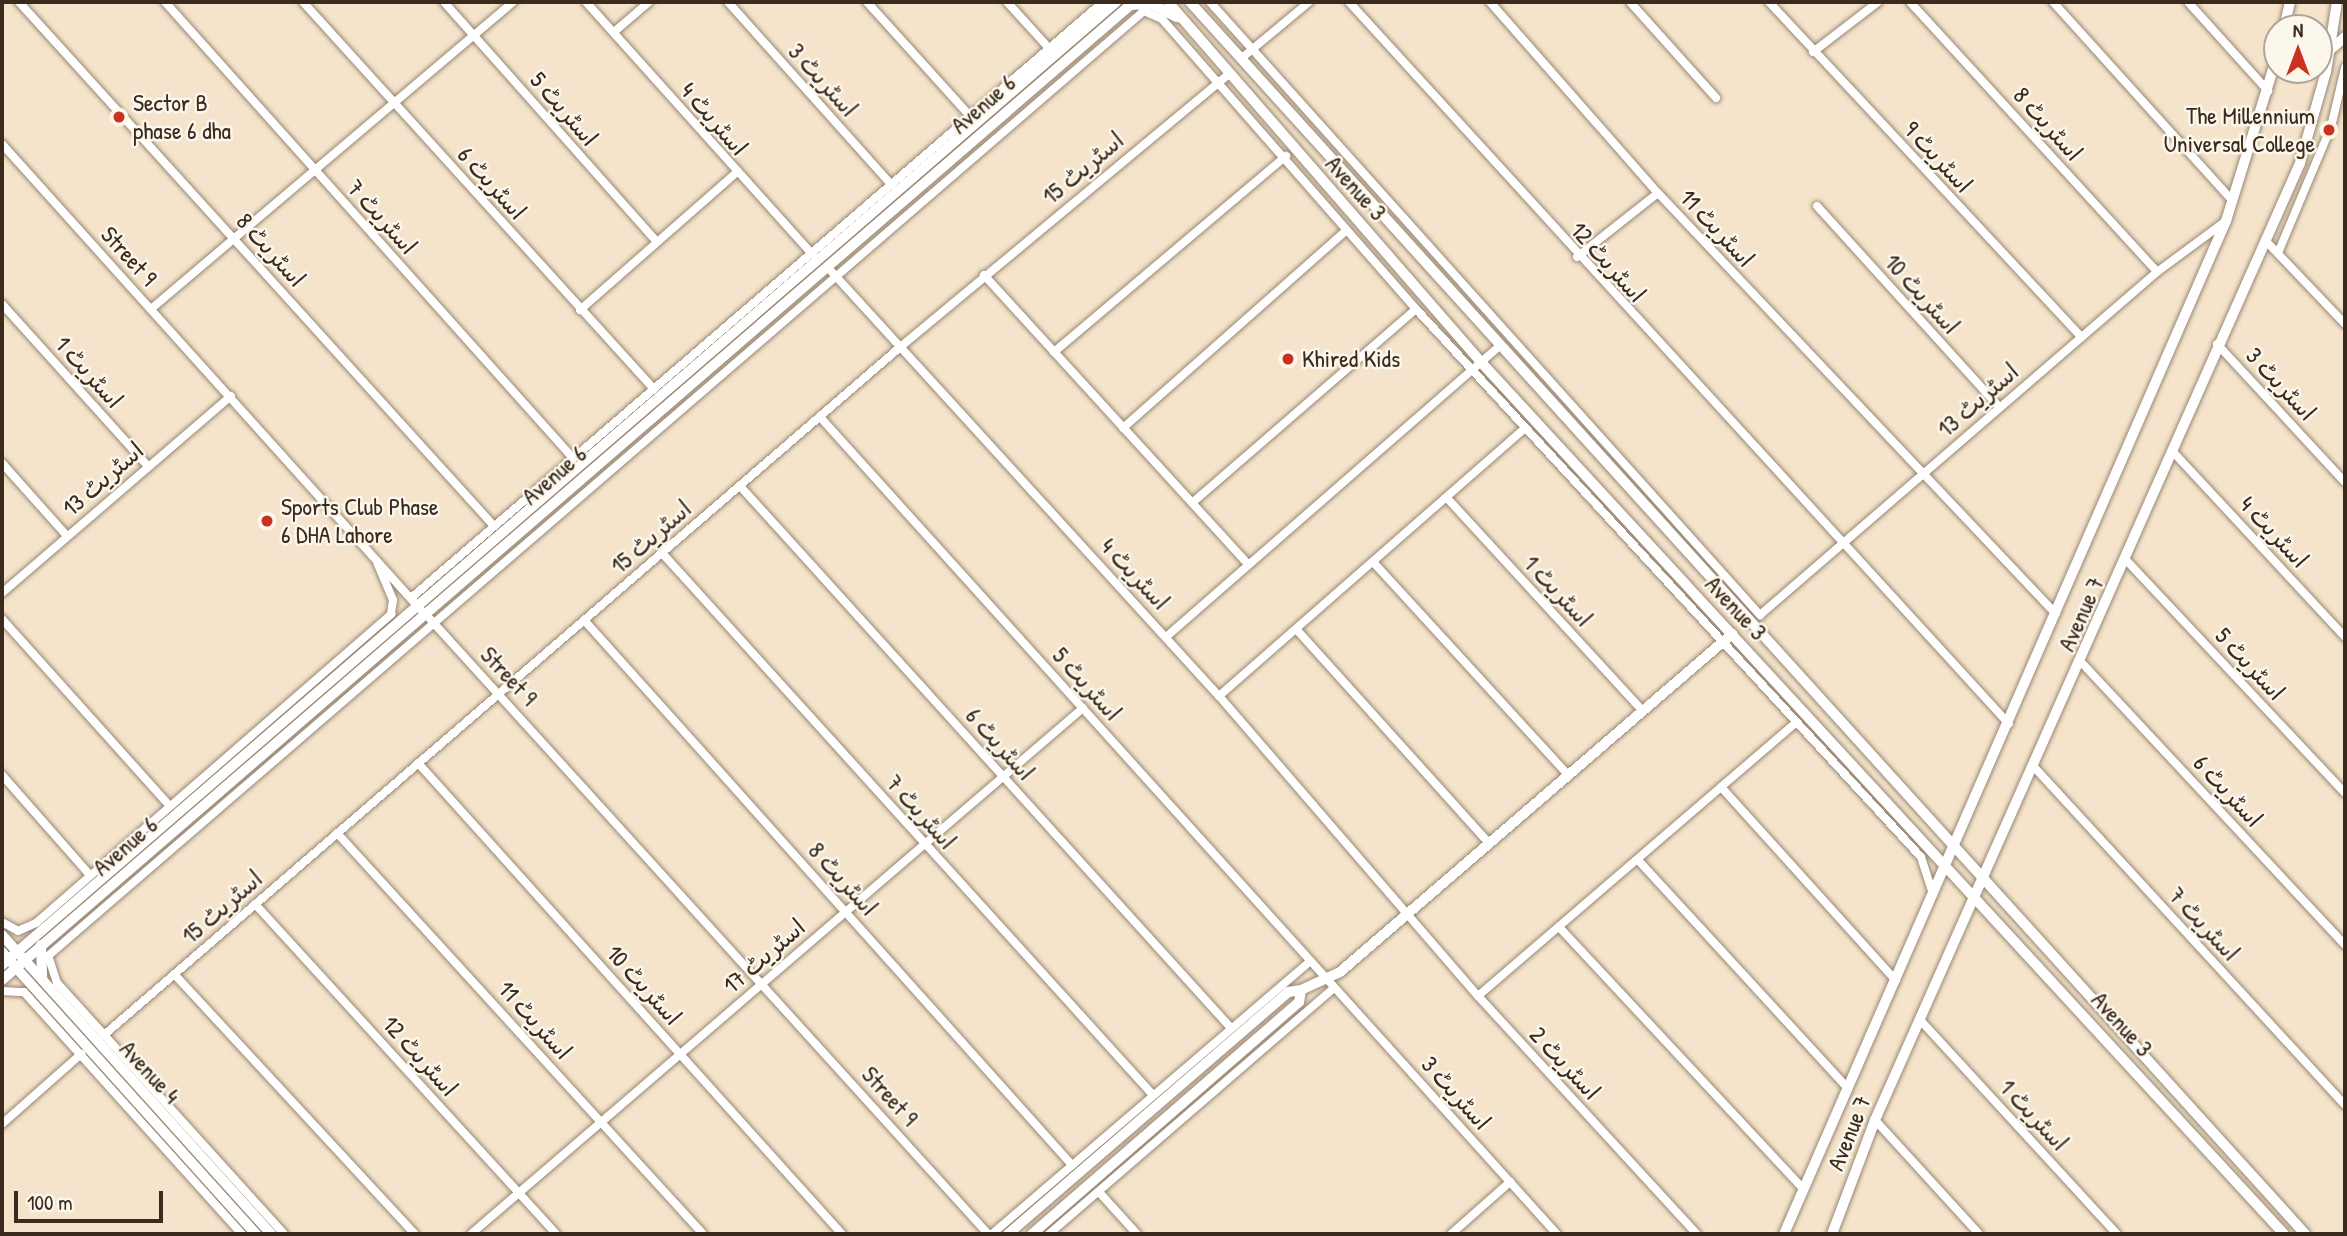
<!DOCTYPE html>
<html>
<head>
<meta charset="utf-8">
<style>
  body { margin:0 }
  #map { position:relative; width:2347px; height:1236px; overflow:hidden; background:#f5e4cb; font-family:"Patrick Hand","Playpen Sans Arabic",sans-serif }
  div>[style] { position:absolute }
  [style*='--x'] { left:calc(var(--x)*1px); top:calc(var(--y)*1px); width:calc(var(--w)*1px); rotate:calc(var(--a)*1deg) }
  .roads { filter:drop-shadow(0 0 2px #988774) drop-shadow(0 0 2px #988774) }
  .minor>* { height:8px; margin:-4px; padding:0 4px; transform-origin:4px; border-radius:4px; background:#fff }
  .tertiary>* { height:10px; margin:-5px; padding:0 5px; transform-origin:5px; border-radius:5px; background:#fff }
  .secondary>* { height:10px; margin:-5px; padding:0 5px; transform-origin:5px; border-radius:5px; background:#fff }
  .dots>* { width:19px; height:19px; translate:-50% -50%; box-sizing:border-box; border:4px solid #fbf7ec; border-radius:50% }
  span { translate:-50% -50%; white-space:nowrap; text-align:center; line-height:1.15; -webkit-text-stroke:5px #fbf7ec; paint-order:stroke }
  .street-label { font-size:24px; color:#3b2a1e }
  .poi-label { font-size:24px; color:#3b2a1e }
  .left { translate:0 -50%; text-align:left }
  .right { translate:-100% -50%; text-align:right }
  .frame { position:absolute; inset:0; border:4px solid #3b2a1e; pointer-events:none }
  .north { position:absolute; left:2263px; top:14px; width:70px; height:70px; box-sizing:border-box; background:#fbf7ec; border:2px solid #aea59a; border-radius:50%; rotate:0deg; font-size:19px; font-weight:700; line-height:28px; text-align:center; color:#3b2a1e }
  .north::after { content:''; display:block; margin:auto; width:24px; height:32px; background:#c8321e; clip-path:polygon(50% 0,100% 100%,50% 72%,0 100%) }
  .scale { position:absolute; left:14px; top:1191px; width:149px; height:32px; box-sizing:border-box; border:4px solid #3b2a1e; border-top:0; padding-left:9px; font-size:21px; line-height:24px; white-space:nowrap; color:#3b2a1e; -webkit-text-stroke:5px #fbf7ec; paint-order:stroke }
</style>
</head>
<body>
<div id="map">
  <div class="roads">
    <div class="minor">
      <div style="--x:19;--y:2;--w:707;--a:47.81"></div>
      <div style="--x:165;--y:2;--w:610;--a:48.19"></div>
      <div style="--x:303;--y:2;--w:521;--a:47.8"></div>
      <div style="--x:444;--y:2;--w:319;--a:48.4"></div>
      <div style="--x:586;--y:2;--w:340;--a:48.1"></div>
      <div style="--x:728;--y:2;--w:243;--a:48.2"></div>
      <div style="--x:867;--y:2;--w:152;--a:47.9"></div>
      <div style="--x:1007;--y:2;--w:61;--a:47.7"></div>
      <div style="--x:1210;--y:2;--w:824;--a:48.1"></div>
      <div style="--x:1760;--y:615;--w:525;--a:-40.83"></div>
      <div style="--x:2157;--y:272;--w:86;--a:-36.5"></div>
      <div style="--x:1349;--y:2;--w:978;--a:47.57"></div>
      <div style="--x:1490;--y:2;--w:254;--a:48.7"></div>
      <div style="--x:1658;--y:193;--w:579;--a:46.61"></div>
      <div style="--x:1630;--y:2;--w:129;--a:48.1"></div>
      <div style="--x:1769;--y:2;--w:458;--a:47"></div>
      <div style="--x:1910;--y:2;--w:366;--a:47.5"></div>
      <div style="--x:2053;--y:2;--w:268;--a:47.9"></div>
      <div style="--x:2188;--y:2;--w:120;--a:48"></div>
      <div style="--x:614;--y:32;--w:46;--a:-40.6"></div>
      <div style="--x:1813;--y:52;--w:82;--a:-37.6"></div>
      <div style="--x:1243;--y:57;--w:86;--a:-39.8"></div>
      <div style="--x:2;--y:144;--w:627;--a:48.04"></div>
      <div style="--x:1817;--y:206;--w:271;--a:47.8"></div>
      <div style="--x:2265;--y:240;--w:116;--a:46.4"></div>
      <div style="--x:2278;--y:253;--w:137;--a:-67.2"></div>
      <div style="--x:2331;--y:127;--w:61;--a:-76.7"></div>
      <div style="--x:1577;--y:257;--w:103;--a:-38.3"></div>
      <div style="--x:831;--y:271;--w:575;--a:47.61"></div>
      <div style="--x:1219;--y:696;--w:396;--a:49.2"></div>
      <div style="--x:1478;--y:996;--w:323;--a:47.4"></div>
      <div style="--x:984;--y:275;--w:391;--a:47.6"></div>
      <div style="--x:2;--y:304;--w:218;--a:48"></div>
      <div style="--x:151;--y:309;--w:475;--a:-40.3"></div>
      <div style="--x:580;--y:310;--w:206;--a:-41.3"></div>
      <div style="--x:2217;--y:344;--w:188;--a:47.2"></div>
      <div style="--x:1054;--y:352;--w:304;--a:-40.2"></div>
      <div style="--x:820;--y:417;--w:1100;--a:47.95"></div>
      <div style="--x:1123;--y:428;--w:298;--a:-41.5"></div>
      <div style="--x:2174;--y:453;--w:251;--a:47.1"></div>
      <div style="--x:2;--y:463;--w:98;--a:48.3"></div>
      <div style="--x:740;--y:486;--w:731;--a:47.83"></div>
      <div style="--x:1447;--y:498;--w:288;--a:47.4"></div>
      <div style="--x:1192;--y:503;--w:296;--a:-40.9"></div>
      <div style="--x:662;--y:553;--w:731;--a:47.83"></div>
      <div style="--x:2127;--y:561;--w:318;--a:46.8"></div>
      <div style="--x:1374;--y:563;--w:287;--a:47.5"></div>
      <div style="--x:2;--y:593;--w:302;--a:-40.7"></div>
      <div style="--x:411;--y:598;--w:913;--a:-40.74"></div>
      <div style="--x:2;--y:619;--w:249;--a:48.1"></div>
      <div style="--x:430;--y:619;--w:830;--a:47.78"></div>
      <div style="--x:584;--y:620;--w:732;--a:48.16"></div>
      <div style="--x:1297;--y:630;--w:287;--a:48"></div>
      <div style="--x:1166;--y:637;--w:441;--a:-41.1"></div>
      <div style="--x:2082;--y:663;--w:386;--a:47"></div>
      <div style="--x:1219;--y:696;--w:405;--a:-41.2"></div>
      <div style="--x:418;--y:763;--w:634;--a:48.01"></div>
      <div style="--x:2035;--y:768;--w:458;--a:47.4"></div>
      <div style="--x:2;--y:775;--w:132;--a:48.7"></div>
      <div style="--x:1721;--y:787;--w:261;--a:47.9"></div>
      <div style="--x:337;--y:833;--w:543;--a:47.61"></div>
      <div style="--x:1638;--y:860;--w:310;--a:47.4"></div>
      <div style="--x:255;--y:904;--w:447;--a:47.6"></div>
      <div style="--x:2;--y:922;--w:18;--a:29"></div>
      <div style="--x:18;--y:931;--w:20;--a:-24"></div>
      <div style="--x:36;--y:923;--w:471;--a:-41"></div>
      <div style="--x:391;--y:614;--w:14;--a:-82"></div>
      <div style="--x:393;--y:600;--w:39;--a:-113"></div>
      <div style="--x:1559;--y:927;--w:358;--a:47"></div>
      <div style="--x:175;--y:975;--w:353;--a:47.2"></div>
      <div style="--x:2;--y:991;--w:22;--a:3"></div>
      <div style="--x:24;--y:992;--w:326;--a:48"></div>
      <div style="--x:1478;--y:996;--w:416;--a:-40.7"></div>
      <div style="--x:1922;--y:1022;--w:288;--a:47.4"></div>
      <div style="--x:104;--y:1035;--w:1051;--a:-40.83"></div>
      <div style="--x:899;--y:348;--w:429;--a:-39.7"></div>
      <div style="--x:1875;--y:1120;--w:154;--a:47.6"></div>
      <div style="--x:2;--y:1124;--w:106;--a:-41.5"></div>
      <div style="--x:1099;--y:1192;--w:57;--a:47.9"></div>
      <div style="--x:284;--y:1234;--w:338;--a:-132.1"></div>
      <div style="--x:57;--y:983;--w:28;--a:-108"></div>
      <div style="--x:48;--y:956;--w:1447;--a:-40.77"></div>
      <div style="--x:1144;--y:11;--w:20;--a:24"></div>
      <div style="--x:1162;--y:19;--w:386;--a:48.8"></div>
      <div style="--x:1416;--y:309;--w:745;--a:47.34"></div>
      <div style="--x:1921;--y:857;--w:39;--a:72"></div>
      <div style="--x:471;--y:1234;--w:807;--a:-40.68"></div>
      <div style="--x:992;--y:1234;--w:419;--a:-40.6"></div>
      <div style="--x:1049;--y:1234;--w:376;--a:-40.8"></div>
      <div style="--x:1451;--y:1234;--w:79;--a:-41.4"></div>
    </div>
    <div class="tertiary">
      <div style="--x:2331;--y:49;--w:18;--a:-41"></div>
      <div style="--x:1301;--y:990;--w:43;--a:-24.8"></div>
      <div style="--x:1340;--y:972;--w:518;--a:-40.77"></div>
    </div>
    <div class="secondary">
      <div style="--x:1168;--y:2;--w:476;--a:49"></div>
      <div style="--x:1480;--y:361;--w:1187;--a:47.36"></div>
      <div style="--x:1190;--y:2;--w:1662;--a:47.85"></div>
      <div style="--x:1130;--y:5;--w:21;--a:-3"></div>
      <div style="--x:1151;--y:4;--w:29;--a:27"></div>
      <div style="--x:2284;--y:28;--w:27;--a:-77"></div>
      <div style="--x:2;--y:935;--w:402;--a:48"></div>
      <div style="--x:41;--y:945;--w:33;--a:88"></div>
      <div style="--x:2;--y:952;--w:380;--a:48"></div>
      <div style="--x:2;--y:965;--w:1473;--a:-40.84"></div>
      <div style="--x:2;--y:980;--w:1496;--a:-40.83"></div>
      <div style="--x:1008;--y:1234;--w:370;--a:-40.8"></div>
      <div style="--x:1288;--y:992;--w:13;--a:-9"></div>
      <div style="--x:1301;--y:990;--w:12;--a:99"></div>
      <div style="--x:1299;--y:1002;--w:354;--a:139"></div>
      <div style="--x:1784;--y:1234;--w:1105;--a:-66.43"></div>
      <div style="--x:2226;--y:221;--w:173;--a:-72.8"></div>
      <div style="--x:1832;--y:1234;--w:122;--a:-69.3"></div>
      <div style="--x:1875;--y:1120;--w:1047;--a:-66.05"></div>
      <div style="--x:2300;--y:163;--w:95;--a:-74.1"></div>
      <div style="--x:2326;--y:72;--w:71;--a:-81.1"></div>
    </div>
  </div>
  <div class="dots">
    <div style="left:119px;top:117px;background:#c8321e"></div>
    <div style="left:2329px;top:130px;background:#c8321e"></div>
    <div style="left:1288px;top:359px;background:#c8321e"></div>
    <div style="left:267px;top:521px;background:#c8321e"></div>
  </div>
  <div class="street-label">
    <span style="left:823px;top:80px;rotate:48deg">اسٹریٹ 3</span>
    <span style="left:983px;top:104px;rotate:-41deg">Avenue 6</span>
    <span style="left:564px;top:109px;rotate:49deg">اسٹریٹ 5</span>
    <span style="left:714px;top:119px;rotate:49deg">اسٹریٹ 4</span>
    <span style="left:2048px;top:124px;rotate:48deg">اسٹریٹ 8</span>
    <span style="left:1938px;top:157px;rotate:47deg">اسٹریٹ 9</span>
    <span style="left:1083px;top:168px;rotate:-40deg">اسٹریٹ 15</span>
    <span style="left:492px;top:183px;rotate:48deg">اسٹریٹ 6</span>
    <span style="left:1356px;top:188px;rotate:48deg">Avenue 3</span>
    <span style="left:382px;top:217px;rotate:48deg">اسٹریٹ 7</span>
    <span style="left:1717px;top:228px;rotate:47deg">اسٹریٹ 11</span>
    <span style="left:271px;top:250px;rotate:48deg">اسٹریٹ 8</span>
    <span style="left:129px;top:256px;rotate:48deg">Street 9</span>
    <span style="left:1608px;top:262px;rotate:48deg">اسٹریٹ 12</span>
    <span style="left:1922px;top:294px;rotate:48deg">اسٹریٹ 10</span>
    <span style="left:89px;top:372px;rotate:48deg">اسٹریٹ 1</span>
    <span style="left:2281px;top:384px;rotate:47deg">اسٹریٹ 3</span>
    <span style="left:1978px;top:400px;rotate:-41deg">اسٹریٹ 13</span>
    <span style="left:554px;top:475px;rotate:-41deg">Avenue 6</span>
    <span style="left:103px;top:479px;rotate:-41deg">اسٹریٹ 13</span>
    <span style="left:2274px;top:532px;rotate:47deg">اسٹریٹ 4</span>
    <span style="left:651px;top:537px;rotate:-41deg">اسٹریٹ 15</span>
    <span style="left:1135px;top:574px;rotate:47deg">اسٹریٹ 4</span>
    <span style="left:1558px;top:591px;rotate:47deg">اسٹریٹ 1</span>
    <span style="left:1736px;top:608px;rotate:47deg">Avenue 3</span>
    <span style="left:2081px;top:614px;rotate:-66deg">Avenue 7</span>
    <span style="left:2250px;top:664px;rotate:47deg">اسٹریٹ 5</span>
    <span style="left:509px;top:676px;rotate:47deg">Street 9</span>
    <span style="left:1087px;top:684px;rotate:48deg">اسٹریٹ 5</span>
    <span style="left:1000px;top:744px;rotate:48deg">اسٹریٹ 6</span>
    <span style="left:2228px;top:791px;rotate:47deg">اسٹریٹ 6</span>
    <span style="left:921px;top:812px;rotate:48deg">اسٹریٹ 7</span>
    <span style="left:125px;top:846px;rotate:-41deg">Avenue 6</span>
    <span style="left:843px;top:879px;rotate:48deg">اسٹریٹ 8</span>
    <span style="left:222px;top:907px;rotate:-41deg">اسٹریٹ 15</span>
    <span style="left:2204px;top:924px;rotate:47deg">اسٹریٹ 7</span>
    <span style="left:764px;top:956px;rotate:-41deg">اسٹریٹ 17</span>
    <span style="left:644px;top:985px;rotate:48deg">اسٹریٹ 10</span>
    <span style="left:535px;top:1020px;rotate:48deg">اسٹریٹ 11</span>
    <span style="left:2122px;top:1024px;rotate:48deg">Avenue 3</span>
    <span style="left:420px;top:1056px;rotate:48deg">اسٹریٹ 12</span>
    <span style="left:1565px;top:1063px;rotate:47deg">اسٹریٹ 2</span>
    <span style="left:150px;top:1072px;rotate:47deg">Avenue 4</span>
    <span style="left:1456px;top:1093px;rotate:48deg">اسٹریٹ 3</span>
    <span style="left:890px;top:1096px;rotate:48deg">Street 9</span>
    <span style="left:2034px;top:1115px;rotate:47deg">اسٹریٹ 1</span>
    <span style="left:1849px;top:1133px;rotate:-68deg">Avenue 7</span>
  </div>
  <div class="poi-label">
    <span class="left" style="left:133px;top:117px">Sector B<br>phase 6 dha</span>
    <span class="right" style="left:2315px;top:130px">The Millennium<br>Universal College</span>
    <span class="left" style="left:1302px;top:359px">Khired Kids</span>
    <span class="left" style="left:281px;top:521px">Sports Club Phase<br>6 DHA Lahore</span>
  </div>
  <div class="frame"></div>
  <div class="north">N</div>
  <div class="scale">100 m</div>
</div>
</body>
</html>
